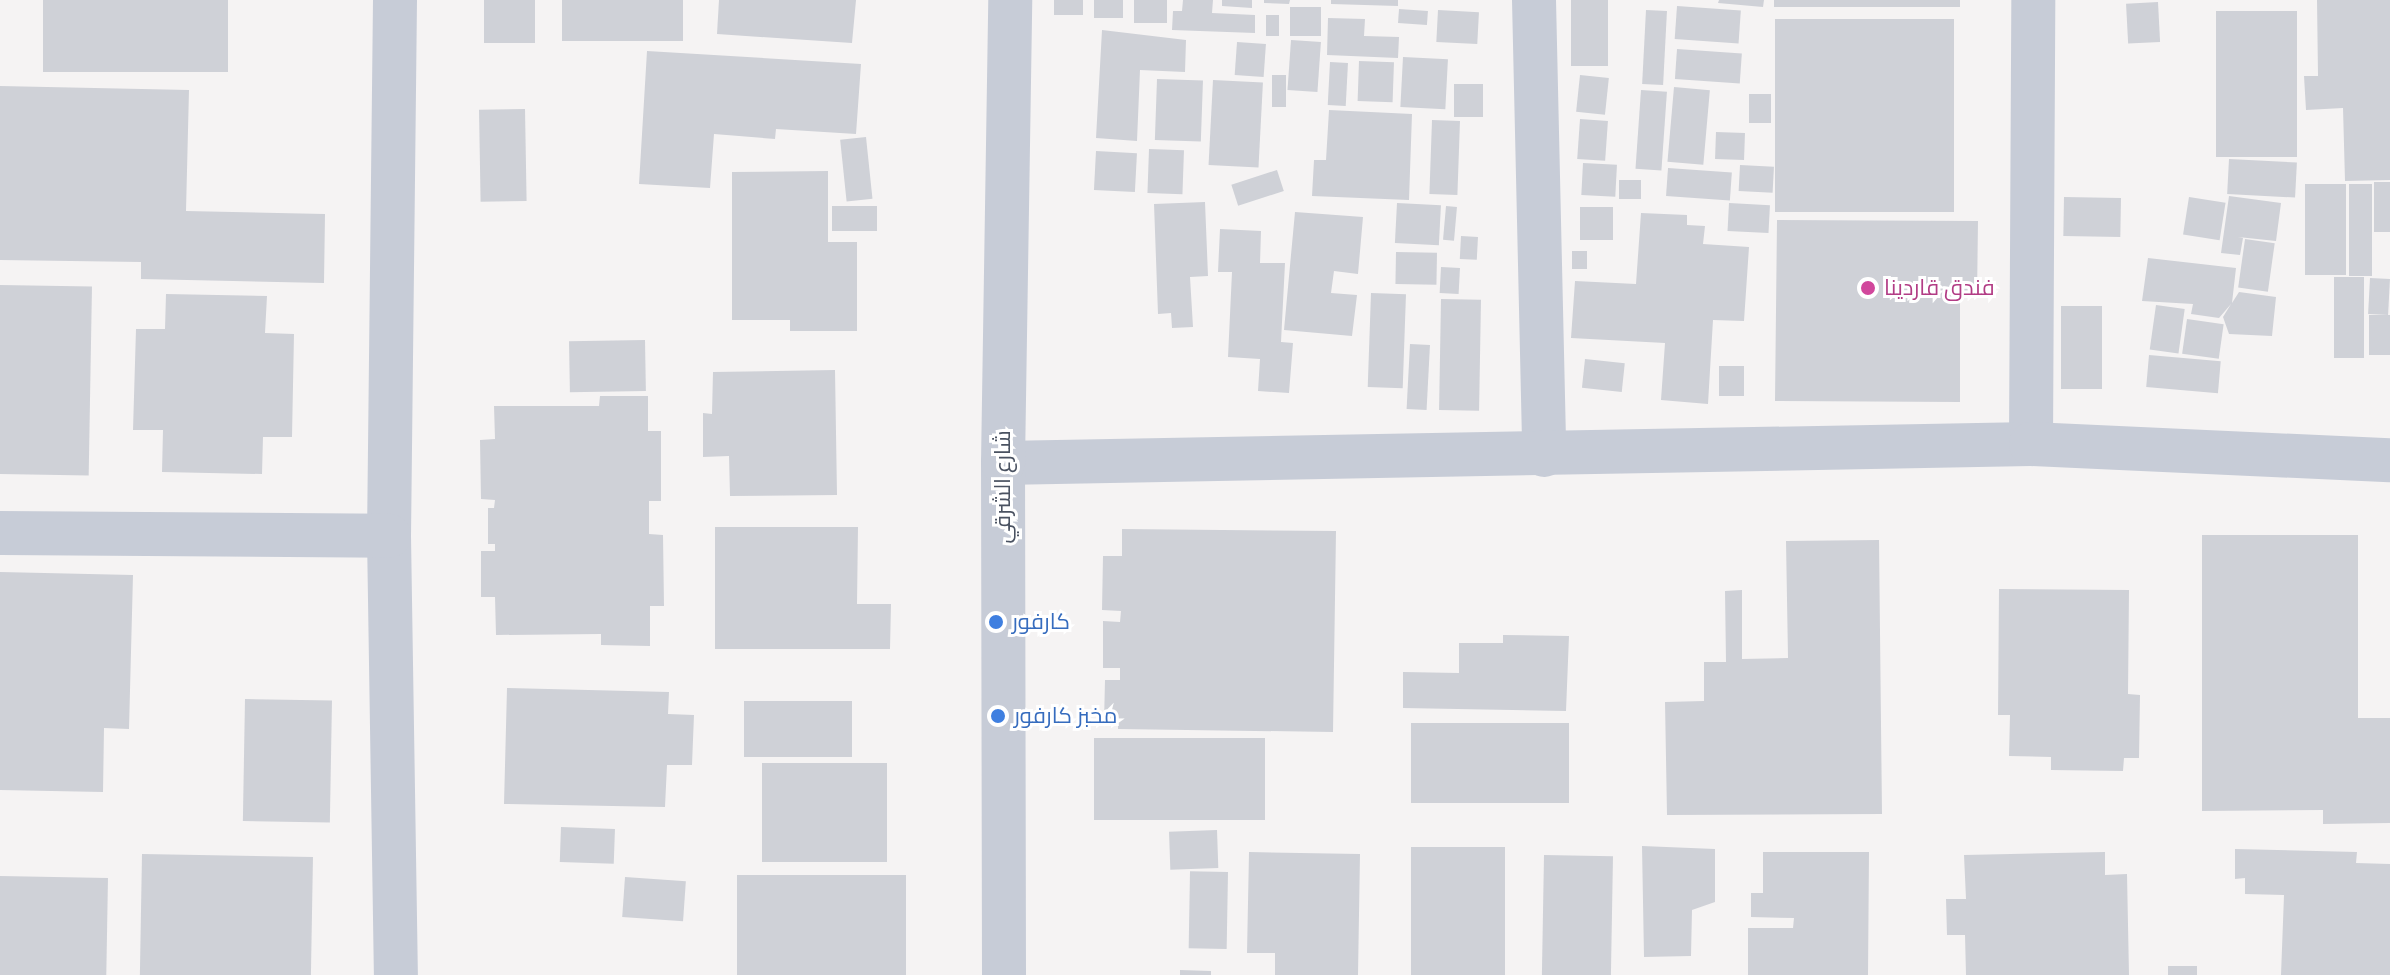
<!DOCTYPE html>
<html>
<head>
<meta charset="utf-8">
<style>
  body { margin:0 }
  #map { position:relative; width:2390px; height:975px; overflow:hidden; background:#f5f3f3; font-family:"Archivo Narrow",Cairo,sans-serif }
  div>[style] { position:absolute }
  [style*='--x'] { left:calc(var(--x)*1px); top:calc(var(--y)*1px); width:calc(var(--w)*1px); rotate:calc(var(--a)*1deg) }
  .building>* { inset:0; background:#cfd1d7; transform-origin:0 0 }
  .minor>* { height:44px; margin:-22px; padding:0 22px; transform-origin:22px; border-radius:22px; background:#c7ccd7 }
  .dots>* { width:22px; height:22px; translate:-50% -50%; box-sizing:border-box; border:4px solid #fff; border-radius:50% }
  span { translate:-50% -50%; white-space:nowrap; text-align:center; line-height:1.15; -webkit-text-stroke:6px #fff; paint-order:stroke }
  .hotel-label { font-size:22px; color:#b23c85 }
  .left { translate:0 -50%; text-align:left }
  .street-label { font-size:22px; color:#4a5261 }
  .shop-label { font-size:22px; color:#366cbe }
</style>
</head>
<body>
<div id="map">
  <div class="building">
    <div style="left:43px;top:0;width:185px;height:72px"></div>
    <div style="left:484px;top:0;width:51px;height:43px"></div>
    <div style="left:562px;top:0;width:121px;height:41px"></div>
    <div style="clip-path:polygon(719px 0,856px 0,852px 43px,717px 34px)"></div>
    <div style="left:1054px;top:0;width:29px;height:15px"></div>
    <div style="left:1094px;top:0;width:29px;height:18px"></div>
    <div style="left:1134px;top:0;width:33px;height:23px"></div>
    <div style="clip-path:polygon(1183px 0,1213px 0,1212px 13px,1255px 15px,1255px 33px,1172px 30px,1173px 11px,1182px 11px)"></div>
    <div style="clip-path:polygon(1222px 0,1252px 0,1252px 8px,1222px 6px)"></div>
    <div style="clip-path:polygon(1264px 0,1290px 0,1289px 4px,1264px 3px)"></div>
    <div style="clip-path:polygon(1331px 0,1398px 0,1398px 6px,1331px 4px)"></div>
    <div style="left:1571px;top:0;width:37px;height:66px"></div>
    <div style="clip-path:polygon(1719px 0,1764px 0,1763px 7px,1718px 3px)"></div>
    <div style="left:1774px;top:0;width:186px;height:7px"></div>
    <div style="clip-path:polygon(2317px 0,2390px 0,2390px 180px,2345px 181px,2343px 108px,2306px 110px,2304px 76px,2318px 76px)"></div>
    <div style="left:2158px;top:2px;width:40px;height:32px;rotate:87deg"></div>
    <div style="left:1677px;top:6px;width:64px;height:33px;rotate:4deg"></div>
    <div style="left:1290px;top:7px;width:31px;height:29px"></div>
    <div style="left:1399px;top:9px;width:29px;height:14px;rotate:4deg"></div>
    <div style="left:1438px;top:10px;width:41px;height:32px;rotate:3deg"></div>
    <div style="left:1646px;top:10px;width:21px;height:74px;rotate:3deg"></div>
    <div style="left:2297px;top:11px;width:146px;height:81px;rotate:90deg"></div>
    <div style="left:1266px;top:15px;width:13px;height:21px"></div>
    <div style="clip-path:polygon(1328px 18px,1365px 19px,1364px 36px,1399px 37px,1398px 58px,1327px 55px)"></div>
    <div style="left:1775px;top:19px;width:179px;height:193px"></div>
    <div style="clip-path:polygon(1102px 30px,1186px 40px,1185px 72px,1140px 70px,1137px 141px,1096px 138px)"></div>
    <div style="left:1291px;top:40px;width:30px;height:50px;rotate:4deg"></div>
    <div style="left:1237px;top:42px;width:29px;height:33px;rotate:4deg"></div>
    <div style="left:1677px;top:49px;width:65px;height:30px;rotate:4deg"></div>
    <div style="clip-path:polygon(647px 51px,861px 64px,856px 134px,776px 129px,775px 139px,714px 134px,710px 188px,639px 184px)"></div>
    <div style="left:1403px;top:57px;width:45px;height:50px;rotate:3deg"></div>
    <div style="left:1359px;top:61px;width:35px;height:40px;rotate:2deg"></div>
    <div style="left:1330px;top:62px;width:18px;height:43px;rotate:3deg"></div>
    <div style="left:1272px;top:75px;width:14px;height:32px"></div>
    <div style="left:1580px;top:75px;width:29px;height:37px;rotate:6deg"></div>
    <div style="left:1157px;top:79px;width:46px;height:61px;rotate:2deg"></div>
    <div style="left:1213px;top:80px;width:50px;height:85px;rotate:3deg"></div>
    <div style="left:1454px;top:84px;width:29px;height:33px"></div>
    <div style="clip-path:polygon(0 86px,189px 90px,186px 211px,325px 214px,324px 283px,141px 279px,141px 262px,0 260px)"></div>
    <div style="left:1674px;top:87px;width:36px;height:75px;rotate:5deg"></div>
    <div style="left:1641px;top:90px;width:26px;height:79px;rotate:4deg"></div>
    <div style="left:1749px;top:94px;width:22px;height:29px"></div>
    <div style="left:525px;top:109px;width:92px;height:46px;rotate:89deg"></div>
    <div style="clip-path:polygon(1329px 110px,1412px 114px,1409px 200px,1312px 196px,1314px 160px,1326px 160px)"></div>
    <div style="left:1580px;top:119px;width:28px;height:40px;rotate:4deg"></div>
    <div style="left:1432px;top:120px;width:28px;height:74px;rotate:2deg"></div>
    <div style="left:1716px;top:132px;width:29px;height:27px;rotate:2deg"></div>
    <div style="left:866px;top:137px;width:62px;height:26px;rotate:84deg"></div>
    <div style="left:1149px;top:149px;width:35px;height:44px;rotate:2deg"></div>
    <div style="left:1096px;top:151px;width:41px;height:39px;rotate:3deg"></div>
    <div style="left:2229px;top:159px;width:68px;height:35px;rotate:3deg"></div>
    <div style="left:1583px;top:163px;width:34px;height:32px;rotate:3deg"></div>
    <div style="left:1740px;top:165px;width:34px;height:26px;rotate:3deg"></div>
    <div style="left:1668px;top:168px;width:64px;height:28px;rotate:4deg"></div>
    <div style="left:1277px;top:170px;width:22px;height:48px;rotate:72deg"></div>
    <div style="clip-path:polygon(828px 171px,828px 242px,857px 242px,857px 331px,790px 331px,790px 320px,732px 320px,732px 172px)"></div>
    <div style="left:1619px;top:180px;width:22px;height:19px"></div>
    <div style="left:2374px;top:182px;width:16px;height:50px"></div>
    <div style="left:2305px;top:184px;width:41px;height:91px"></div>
    <div style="left:2349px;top:184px;width:23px;height:92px"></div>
    <div style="clip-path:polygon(2229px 196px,2281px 203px,2276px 241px,2238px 237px,2243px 238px,2240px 255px,2221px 253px)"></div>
    <div style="left:2064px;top:197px;width:57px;height:39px;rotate:1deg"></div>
    <div style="left:2189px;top:197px;width:37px;height:38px;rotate:9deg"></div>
    <div style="clip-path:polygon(1205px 202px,1208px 276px,1190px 277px,1193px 327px,1172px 328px,1171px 313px,1158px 314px,1154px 204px)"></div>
    <div style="left:1397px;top:203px;width:44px;height:40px;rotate:3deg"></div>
    <div style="left:1729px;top:203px;width:41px;height:28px;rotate:3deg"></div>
    <div style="left:832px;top:206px;width:45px;height:25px"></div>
    <div style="left:1446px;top:206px;width:11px;height:34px;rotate:5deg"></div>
    <div style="left:1613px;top:207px;width:33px;height:33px;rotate:90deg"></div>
    <div style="clip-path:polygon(1295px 212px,1363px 217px,1358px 274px,1334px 271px,1331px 293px,1357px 295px,1352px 336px,1284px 330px)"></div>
    <div style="clip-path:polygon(1641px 213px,1687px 215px,1687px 225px,1705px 226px,1703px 244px,1749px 247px,1744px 321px,1713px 320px,1708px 404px,1661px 400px,1665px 343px,1571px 338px,1575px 281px,1636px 284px)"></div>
    <div style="clip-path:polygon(1777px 220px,1978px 221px,1977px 298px,1960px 297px,1960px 402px,1775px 401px)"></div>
    <div style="clip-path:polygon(1220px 229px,1261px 231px,1260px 263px,1285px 263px,1281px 342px,1293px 343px,1289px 393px,1258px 391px,1260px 359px,1228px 357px,1232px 272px,1218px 272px)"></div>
    <div style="left:1461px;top:236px;width:17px;height:23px;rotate:3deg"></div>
    <div style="left:2245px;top:239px;width:30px;height:49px;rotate:8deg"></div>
    <div style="left:1572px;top:251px;width:15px;height:18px"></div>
    <div style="left:1396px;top:252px;width:41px;height:32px;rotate:1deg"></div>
    <div style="clip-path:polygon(2148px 258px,2236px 268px,2232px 303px,2239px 292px,2276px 297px,2272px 336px,2229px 334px,2223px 317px,2231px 304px,2219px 318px,2191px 314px,2193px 304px,2142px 301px)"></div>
    <div style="left:1441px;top:267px;width:19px;height:26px;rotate:3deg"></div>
    <div style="left:2334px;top:277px;width:30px;height:81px"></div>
    <div style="left:2370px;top:278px;width:20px;height:36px;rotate:3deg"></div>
    <div style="left:0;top:285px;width:92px;height:189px;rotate:1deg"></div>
    <div style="left:1371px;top:293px;width:35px;height:94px;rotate:2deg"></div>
    <div style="clip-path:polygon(166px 294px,267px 296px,265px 333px,294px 334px,292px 437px,263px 437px,262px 474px,162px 472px,163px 430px,133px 430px,136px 329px,165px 329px)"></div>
    <div style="left:1441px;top:299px;width:40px;height:111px;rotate:1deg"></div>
    <div style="left:2156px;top:305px;width:29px;height:45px;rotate:8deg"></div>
    <div style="left:2061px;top:306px;width:41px;height:83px"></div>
    <div style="left:2369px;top:315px;width:21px;height:40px"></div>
    <div style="left:2187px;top:319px;width:37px;height:35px;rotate:8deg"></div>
    <div style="left:645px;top:340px;width:51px;height:76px;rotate:89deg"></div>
    <div style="left:1410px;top:344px;width:20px;height:65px;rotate:3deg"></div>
    <div style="left:2149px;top:355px;width:72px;height:32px;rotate:5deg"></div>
    <div style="left:1585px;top:359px;width:40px;height:29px;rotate:6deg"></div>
    <div style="left:1719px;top:366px;width:25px;height:30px"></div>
    <div style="clip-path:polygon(835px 370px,837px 495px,730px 496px,729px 456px,703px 457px,703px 413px,712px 414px,713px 372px)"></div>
    <div style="clip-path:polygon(600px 396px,648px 396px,648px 431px,661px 431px,661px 501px,649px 501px,649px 534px,663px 535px,664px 606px,650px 606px,650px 646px,601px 645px,601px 634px,496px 635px,495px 597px,481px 597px,481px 551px,495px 551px,495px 544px,488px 544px,488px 508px,494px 508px,495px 500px,481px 499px,480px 440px,495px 439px,494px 406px,599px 406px)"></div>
    <div style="clip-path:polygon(715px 527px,858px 527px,857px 604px,891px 604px,890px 649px,715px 649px)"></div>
    <div style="clip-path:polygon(1122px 529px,1336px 531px,1333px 732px,1118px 729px,1118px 722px,1104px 722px,1105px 680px,1120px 680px,1120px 668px,1103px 668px,1103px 621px,1120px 622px,1121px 611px,1102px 610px,1103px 556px,1122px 556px)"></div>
    <div style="clip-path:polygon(2202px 535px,2358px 535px,2358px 718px,2390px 718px,2390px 823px,2323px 824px,2323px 810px,2202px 811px)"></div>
    <div style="clip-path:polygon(1879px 540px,1882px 814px,1667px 815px,1665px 702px,1704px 701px,1704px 662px,1726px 662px,1725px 591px,1742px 590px,1742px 659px,1788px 658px,1786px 541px)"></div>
    <div style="clip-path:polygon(0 572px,133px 575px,129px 729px,104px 728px,103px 792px,0 790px)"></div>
    <div style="clip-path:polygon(1999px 589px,2129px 590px,2128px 694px,2140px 695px,2139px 758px,2124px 758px,2123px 771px,2051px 770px,2051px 757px,2009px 756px,2010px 715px,1998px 715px)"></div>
    <div style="clip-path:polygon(1503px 635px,1569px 636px,1566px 711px,1403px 708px,1403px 672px,1459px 673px,1459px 643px,1503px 643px)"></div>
    <div style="clip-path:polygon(507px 688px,669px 692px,668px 714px,694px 715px,692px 765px,667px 765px,665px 807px,504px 804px)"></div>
    <div style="left:245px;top:699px;width:87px;height:122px;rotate:1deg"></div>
    <div style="left:744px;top:701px;width:108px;height:56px"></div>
    <div style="left:1411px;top:723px;width:158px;height:80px"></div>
    <div style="left:1094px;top:738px;width:171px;height:82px"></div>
    <div style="left:762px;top:763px;width:125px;height:99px"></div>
    <div style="left:561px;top:827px;width:54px;height:35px;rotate:2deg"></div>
    <div style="left:1217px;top:830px;width:38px;height:48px;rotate:88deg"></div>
    <div style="clip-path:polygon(1642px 846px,1715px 849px,1715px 902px,1692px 910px,1691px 956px,1644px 957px)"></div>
    <div style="left:1505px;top:847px;width:128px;height:94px;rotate:90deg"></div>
    <div style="clip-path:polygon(2235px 849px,2357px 852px,2356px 863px,2390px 864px,2390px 975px,2281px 975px,2284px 895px,2245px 894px,2245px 878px,2235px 879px)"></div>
    <div style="clip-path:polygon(1249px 852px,1360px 854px,1358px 975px,1275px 975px,1275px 953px,1247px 953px)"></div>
    <div style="clip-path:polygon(1763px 852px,1869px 852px,1868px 975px,1748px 975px,1748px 928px,1793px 928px,1794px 918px,1751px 917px,1751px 893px,1763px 893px)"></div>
    <div style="clip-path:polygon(2105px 852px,2105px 875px,2127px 874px,2129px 975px,1966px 975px,1965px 935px,1947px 935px,1946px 899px,1966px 899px,1964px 855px)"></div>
    <div style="left:142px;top:854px;width:171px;height:121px;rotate:1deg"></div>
    <div style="left:1544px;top:855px;width:69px;height:120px;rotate:1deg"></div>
    <div style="left:1228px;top:872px;width:77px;height:38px;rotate:91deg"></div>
    <div style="left:737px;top:875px;width:169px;height:100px"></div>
    <div style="left:0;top:876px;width:108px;height:99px;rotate:1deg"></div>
    <div style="left:625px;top:877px;width:61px;height:40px;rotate:4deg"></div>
    <div style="left:2168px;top:966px;width:29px;height:9px"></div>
    <div style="clip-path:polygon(1180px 970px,1211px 971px,1211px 975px,1180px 975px)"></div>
  </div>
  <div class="minor">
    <div style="--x:395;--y:0;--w:536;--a:90.64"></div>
    <div style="--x:389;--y:536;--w:439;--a:89.1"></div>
    <div style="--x:1534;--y:0;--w:455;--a:88.7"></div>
    <div style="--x:2031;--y:444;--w:444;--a:-89.7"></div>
    <div style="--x:1003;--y:463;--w:1028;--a:-1.06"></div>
    <div style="--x:2031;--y:444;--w:359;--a:2.6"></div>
    <div style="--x:0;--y:533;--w:389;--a:0.4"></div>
    <div style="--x:1004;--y:975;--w:512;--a:-90.11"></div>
    <div style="--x:1003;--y:463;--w:463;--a:-89.1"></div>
  </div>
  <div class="dots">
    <div style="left:1868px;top:288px;background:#d1479c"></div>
    <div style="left:996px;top:622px;background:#3f7fe0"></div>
    <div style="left:998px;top:716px;background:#3f7fe0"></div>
  </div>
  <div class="hotel-label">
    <span class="left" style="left:1884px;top:288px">فندق قاردينا</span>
  </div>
  <div class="street-label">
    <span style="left:1003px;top:487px;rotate:-90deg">شارع الشرقي</span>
  </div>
  <div class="shop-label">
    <span class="left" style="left:1012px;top:622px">كارفور</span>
    <span class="left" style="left:1014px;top:716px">مخبز كارفور</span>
  </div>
</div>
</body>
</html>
